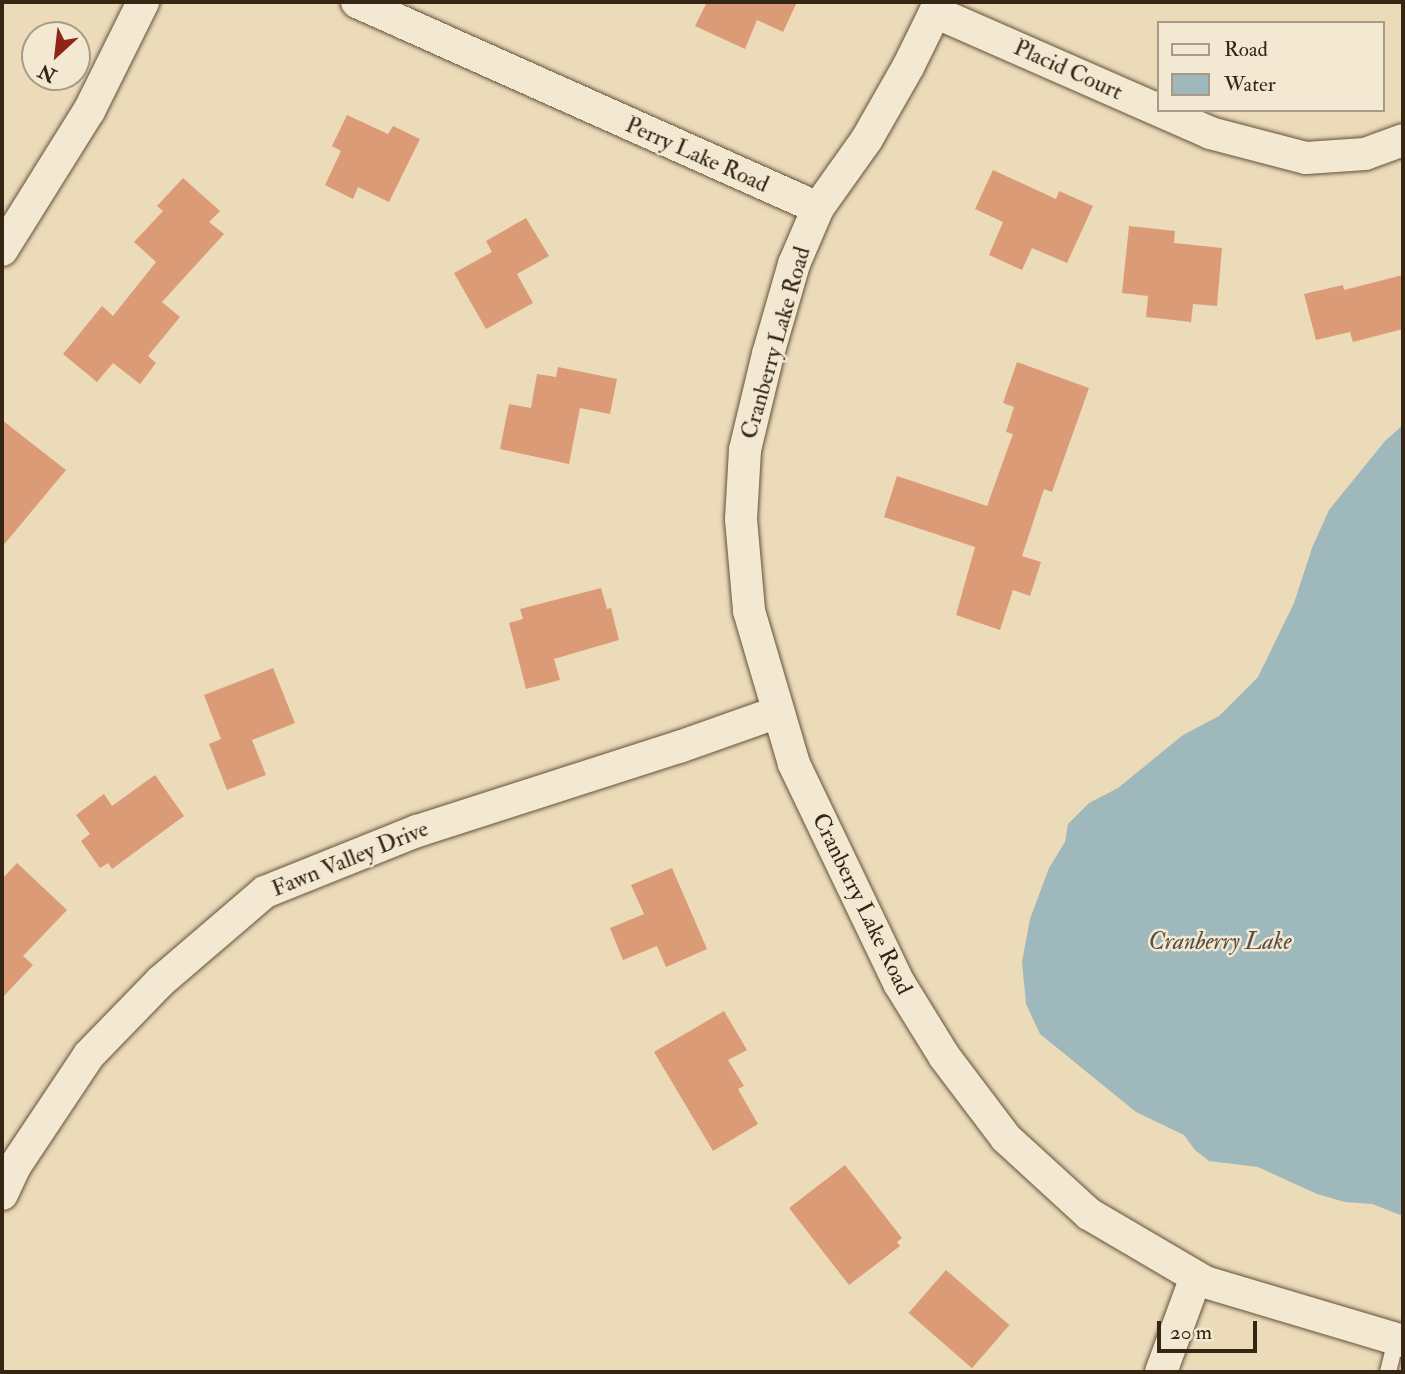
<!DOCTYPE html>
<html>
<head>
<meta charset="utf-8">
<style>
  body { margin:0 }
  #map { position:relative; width:1405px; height:1374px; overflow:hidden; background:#ecdbb9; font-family:"IM FELL Double Pica",serif }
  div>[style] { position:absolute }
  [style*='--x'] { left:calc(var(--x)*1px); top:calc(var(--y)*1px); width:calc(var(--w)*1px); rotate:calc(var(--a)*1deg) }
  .water>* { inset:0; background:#9fb8bb }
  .building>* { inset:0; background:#db9b77; transform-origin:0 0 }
  .roads { filter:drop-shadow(0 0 2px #64523c) drop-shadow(0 0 2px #64523c) }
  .service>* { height:16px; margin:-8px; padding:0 8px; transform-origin:8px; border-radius:8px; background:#f3e8d2 }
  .minor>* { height:32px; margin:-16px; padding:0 16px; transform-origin:16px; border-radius:16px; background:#f3e8d2 }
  span { translate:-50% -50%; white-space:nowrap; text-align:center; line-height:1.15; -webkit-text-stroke:5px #f3e8d2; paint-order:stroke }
  .street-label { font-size:23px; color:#362513 }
  .water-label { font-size:24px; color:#565145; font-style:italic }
  .frame { position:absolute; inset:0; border:4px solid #362513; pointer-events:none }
  .legend { position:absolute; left:1157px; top:21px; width:228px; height:91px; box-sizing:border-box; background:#f3e8d2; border:2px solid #a79a86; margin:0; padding:9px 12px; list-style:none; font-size:21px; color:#362513 }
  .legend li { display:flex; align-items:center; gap:14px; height:35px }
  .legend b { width:35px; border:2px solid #a79a86 }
  .north { position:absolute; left:21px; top:21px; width:70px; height:70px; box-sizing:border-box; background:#f3e8d2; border:2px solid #a79a86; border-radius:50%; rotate:207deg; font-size:19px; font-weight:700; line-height:28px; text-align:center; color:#362513 }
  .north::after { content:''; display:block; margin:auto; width:24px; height:32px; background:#8f2418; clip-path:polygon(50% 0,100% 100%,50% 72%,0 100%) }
  .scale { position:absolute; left:1157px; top:1321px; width:100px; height:32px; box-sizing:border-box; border:4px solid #362513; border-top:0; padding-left:9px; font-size:21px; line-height:24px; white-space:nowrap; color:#362513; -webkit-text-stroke:5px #f3e8d2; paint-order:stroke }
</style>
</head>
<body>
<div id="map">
  <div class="water">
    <div style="clip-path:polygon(1403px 425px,1403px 1216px,1372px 1204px,1345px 1202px,1317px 1194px,1258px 1167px,1209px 1161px,1195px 1150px,1184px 1135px,1136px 1112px,1040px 1034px,1026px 1004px,1022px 962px,1030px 919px,1049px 868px,1065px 842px,1068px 824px,1089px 803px,1118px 788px,1183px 735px,1219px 716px,1258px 677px,1294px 603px,1312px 548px,1329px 510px,1385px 441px)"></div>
  </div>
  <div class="building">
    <div style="clip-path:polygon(707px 2px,797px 2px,783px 32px,757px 20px,745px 49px,695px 26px)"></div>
    <div style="clip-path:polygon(347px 115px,388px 134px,393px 126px,420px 139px,389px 202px,358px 187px,353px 199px,325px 185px,341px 151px,332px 146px)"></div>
    <div style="clip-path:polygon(993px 170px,1056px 199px,1059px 191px,1093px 206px,1067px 263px,1032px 248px,1022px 270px,989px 255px,1003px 222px,975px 209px)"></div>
    <div style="clip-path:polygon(183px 178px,220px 211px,209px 222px,224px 234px,162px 302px,180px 317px,148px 356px,156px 363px,140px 384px,113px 363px,97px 382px,63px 354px,102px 306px,113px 316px,156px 262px,134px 242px,163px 211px,157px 206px)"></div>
    <div style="clip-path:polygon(526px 218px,549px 256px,517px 274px,533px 303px,486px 329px,454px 273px,492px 252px,486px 241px)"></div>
    <div style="clip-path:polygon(1129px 226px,1175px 231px,1174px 243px,1222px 248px,1217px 306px,1193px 304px,1191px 322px,1146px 317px,1148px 296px,1122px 293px)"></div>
    <div style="clip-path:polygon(1403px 275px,1403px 329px,1353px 342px,1350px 332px,1316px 340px,1304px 294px,1343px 285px,1344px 290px)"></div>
    <div style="clip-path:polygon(1017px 362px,1089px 388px,1052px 492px,1044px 489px,1022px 556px,1041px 562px,1030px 596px,1013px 590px,1000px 630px,956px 615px,975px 547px,884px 517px,897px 476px,987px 506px,1013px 434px,1006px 432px,1014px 407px,1003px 403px)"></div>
    <div style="clip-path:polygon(558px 367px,617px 379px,610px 414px,580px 408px,569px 464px,500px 449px,509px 404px,531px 408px,537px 374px,556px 377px)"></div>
    <div style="clip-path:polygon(2px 420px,66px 470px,2px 547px)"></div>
    <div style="clip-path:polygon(601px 588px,607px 609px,611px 608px,619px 640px,554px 659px,560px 680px,526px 689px,509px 623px,523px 619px,520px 609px)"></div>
    <div style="clip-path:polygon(273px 668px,295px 723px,252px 740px,266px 775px,227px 790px,209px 744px,221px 739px,204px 695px)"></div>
    <div style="clip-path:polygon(155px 775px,184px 816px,112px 869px,108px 863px,100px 868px,81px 841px,90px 834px,76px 815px,104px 794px,112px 806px)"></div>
    <div style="clip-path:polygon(17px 863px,67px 910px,23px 956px,33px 965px,2px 998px,2px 879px)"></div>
    <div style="clip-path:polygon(672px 868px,707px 949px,666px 967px,657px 946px,623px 960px,610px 928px,644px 914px,631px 885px)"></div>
    <div style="clip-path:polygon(724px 1011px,747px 1050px,728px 1060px,744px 1086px,738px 1089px,758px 1124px,713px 1151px,654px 1052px)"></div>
    <div style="clip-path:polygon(845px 1165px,902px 1238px,897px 1242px,900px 1246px,849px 1285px,789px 1208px)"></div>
    <div style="left:946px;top:1270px;width:84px;height:57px;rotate:41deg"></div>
  </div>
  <div class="roads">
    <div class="service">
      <div style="--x:1388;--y:1372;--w:32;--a:-76"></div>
    </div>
    <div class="minor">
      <div style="--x:357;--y:2;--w:505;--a:24.08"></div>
      <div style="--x:940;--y:2;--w:72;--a:116.2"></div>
      <div style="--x:908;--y:67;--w:83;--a:119.7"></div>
      <div style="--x:867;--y:139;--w:85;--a:125.4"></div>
      <div style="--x:818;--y:208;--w:61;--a:113.2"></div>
      <div style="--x:794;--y:264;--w:94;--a:106.1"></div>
      <div style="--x:768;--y:354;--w:99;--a:103.5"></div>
      <div style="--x:745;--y:450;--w:69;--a:93.3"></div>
      <div style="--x:741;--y:519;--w:92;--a:85"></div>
      <div style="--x:749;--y:611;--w:159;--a:73.6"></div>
      <div style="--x:794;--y:764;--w:243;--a:64.4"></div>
      <div style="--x:899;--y:983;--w:86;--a:58.3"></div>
      <div style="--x:944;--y:1056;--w:103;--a:52.9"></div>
      <div style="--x:1006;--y:1138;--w:113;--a:42.5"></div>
      <div style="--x:1089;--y:1214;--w:134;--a:30.4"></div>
      <div style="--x:1205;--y:1282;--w:207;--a:16.6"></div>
      <div style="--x:935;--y:12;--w:300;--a:23.7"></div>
      <div style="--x:1210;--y:133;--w:99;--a:14.6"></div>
      <div style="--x:1306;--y:158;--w:59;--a:-3.9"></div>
      <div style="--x:1365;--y:154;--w:40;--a:-20.2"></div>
      <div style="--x:2;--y:250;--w:164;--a:-58"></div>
      <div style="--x:89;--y:111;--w:122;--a:-63.6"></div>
      <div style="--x:2;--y:1194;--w:31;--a:-65"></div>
      <div style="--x:15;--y:1166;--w:133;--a:-56.3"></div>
      <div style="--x:89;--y:1055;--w:103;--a:-45.8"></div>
      <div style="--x:161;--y:981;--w:137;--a:-40.6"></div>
      <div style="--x:265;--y:892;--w:164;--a:-21.9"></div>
      <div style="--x:417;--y:831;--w:275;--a:-17.8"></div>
      <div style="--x:679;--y:747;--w:105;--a:-19.5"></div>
      <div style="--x:1161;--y:1372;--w:101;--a:-69.8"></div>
    </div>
  </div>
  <div class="street-label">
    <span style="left:1068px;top:70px;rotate:24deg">Placid Court</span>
    <span style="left:697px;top:155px;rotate:24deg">Perry Lake Road</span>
    <span style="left:776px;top:343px;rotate:-74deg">Cranberry Lake Road</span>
    <span style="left:350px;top:859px;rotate:-22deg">Fawn Valley Drive</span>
    <span style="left:862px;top:904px;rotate:64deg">Cranberry Lake Road</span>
  </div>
  <div class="water-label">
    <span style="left:1220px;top:942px">Cranberry Lake</span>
  </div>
  <div class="frame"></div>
  <ul class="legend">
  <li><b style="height:9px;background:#f3e8d2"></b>Road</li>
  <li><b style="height:19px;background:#9fb8bb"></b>Water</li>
  </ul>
  <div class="north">N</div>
  <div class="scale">20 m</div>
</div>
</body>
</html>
